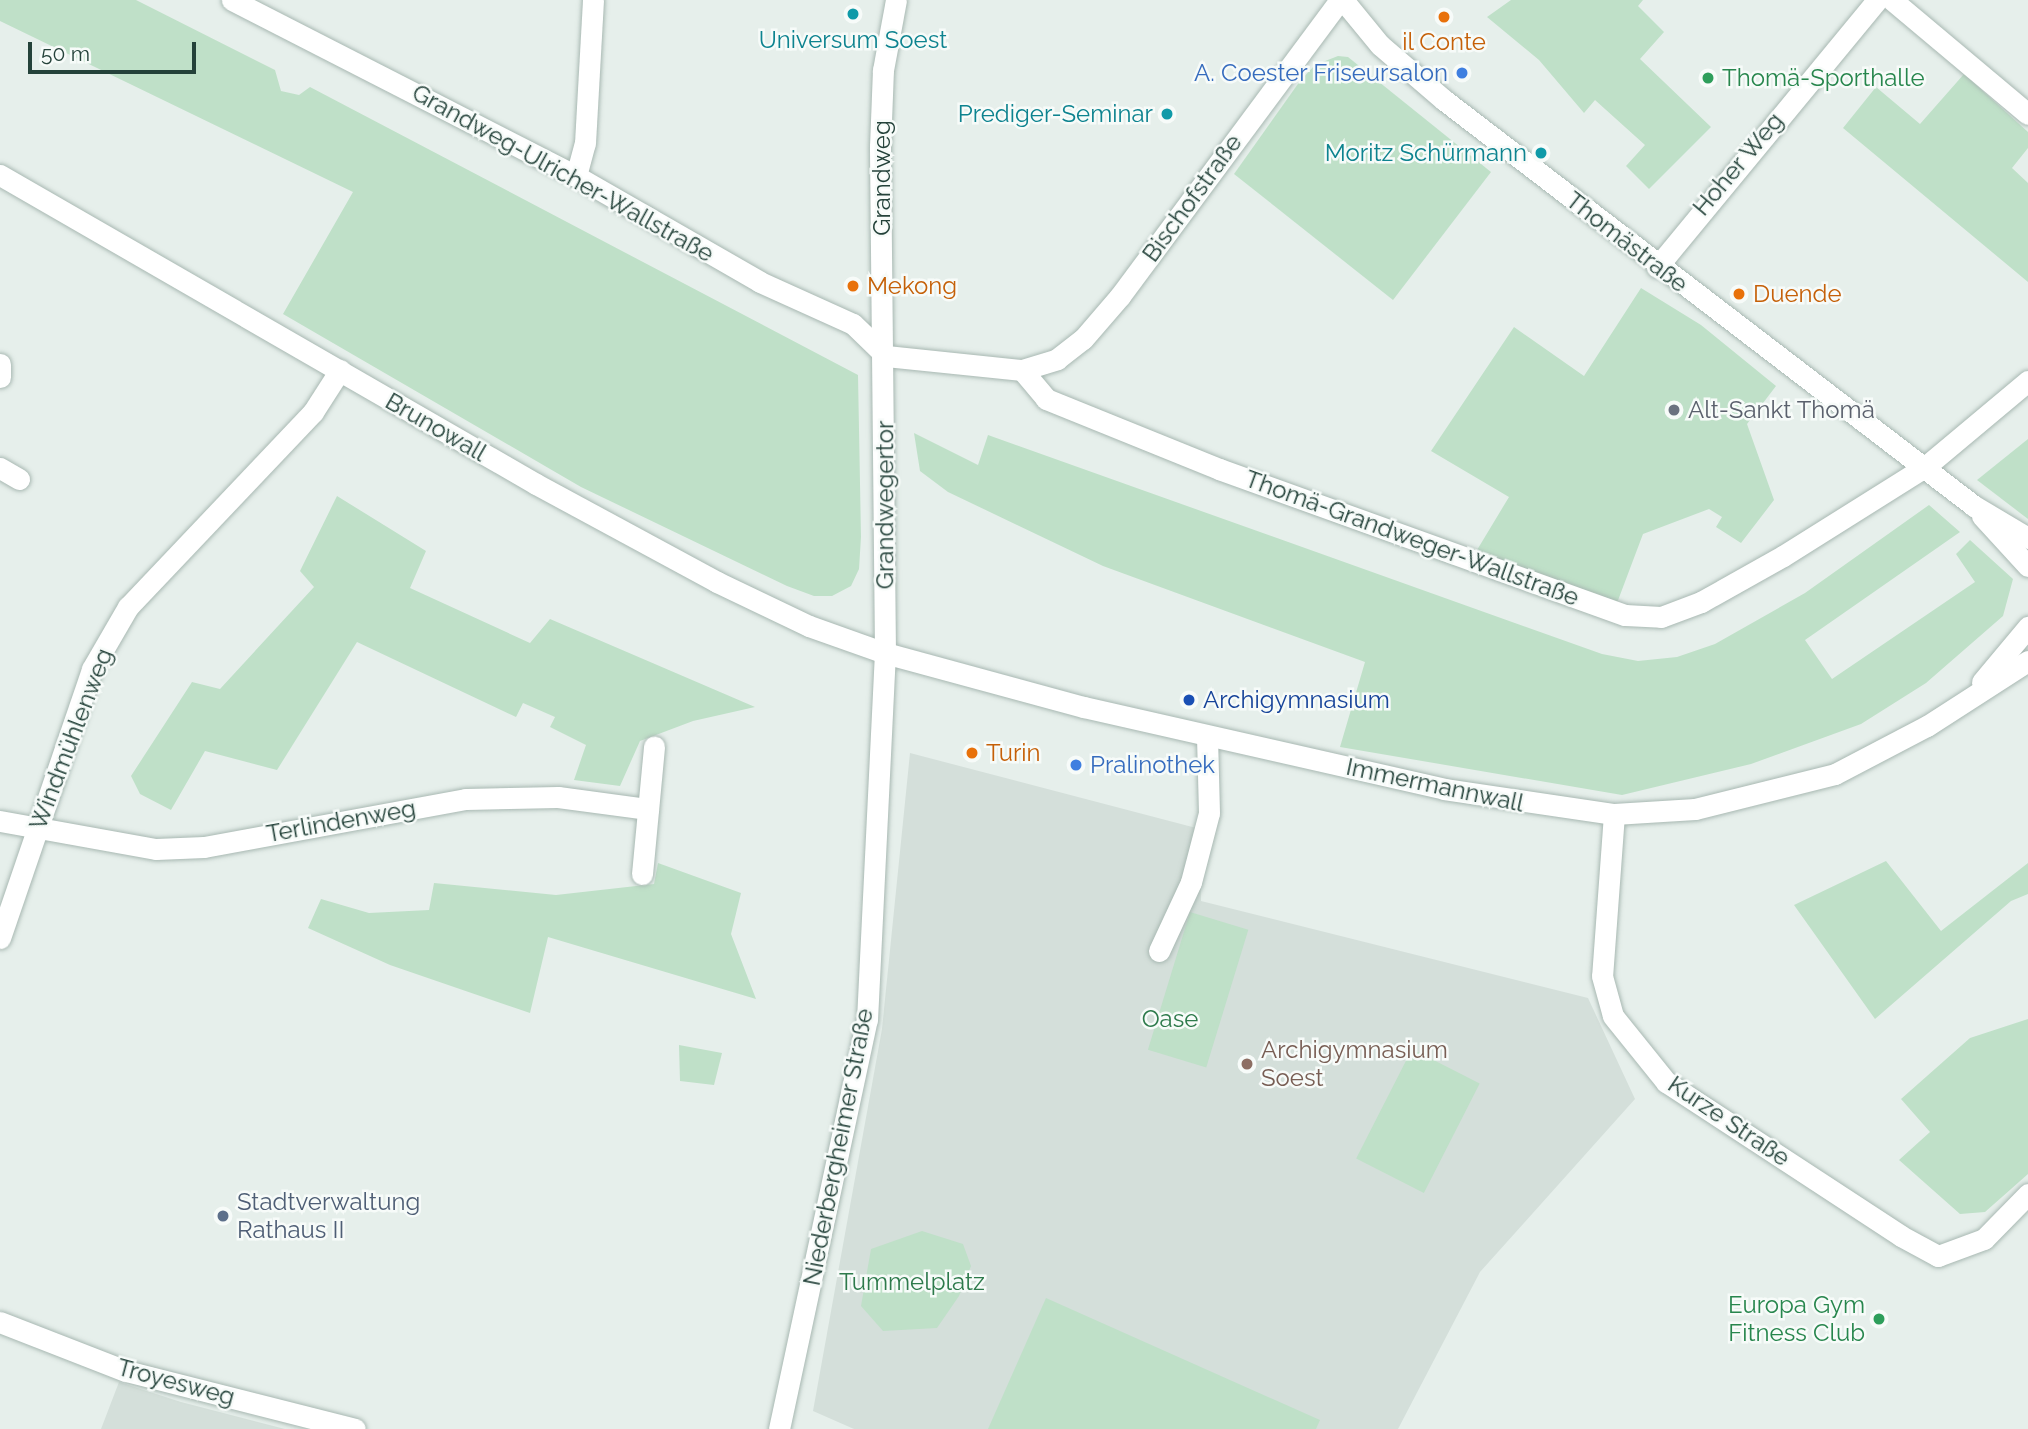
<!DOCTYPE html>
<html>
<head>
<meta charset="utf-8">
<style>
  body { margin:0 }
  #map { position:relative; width:2028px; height:1429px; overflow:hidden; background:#e6efeb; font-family:Raleway,sans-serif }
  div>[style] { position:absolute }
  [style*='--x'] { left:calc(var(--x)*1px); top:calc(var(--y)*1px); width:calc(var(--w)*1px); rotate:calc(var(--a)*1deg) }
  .built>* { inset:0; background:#d4dfda }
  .green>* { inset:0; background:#bfe0c8; transform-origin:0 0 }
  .roads { filter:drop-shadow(0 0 2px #a8b8b2) drop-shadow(0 0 2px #a8b8b2) }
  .minor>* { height:21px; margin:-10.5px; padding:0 10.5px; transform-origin:10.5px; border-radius:10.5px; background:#fff }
  .dots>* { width:19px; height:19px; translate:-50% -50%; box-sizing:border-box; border:4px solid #f7fbf9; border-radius:50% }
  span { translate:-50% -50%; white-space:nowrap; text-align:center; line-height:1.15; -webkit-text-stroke:5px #f7fbf9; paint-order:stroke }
  .culture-label { font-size:24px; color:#0d838f }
  .right { translate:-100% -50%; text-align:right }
  .food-label { font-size:24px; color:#c56008 }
  .left { translate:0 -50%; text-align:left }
  .shop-label { font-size:24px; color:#366cbe }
  .leisure-label { font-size:24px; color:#27864d }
  .street-label { font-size:24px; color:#24423a }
  .worship-label { font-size:24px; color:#5b616d }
  .transit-label { font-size:24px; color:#164399 }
  .park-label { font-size:24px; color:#2d7a4b }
  .education-label { font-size:24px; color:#785e54 }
  .service-label { font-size:24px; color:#4e5e75 }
  .scale { position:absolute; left:28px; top:42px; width:168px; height:32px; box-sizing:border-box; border:4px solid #24423a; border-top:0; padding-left:9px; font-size:21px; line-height:24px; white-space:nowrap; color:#24423a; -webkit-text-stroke:5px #f7fbf9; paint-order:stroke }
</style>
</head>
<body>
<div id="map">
  <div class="built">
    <div style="clip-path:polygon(910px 753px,1200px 829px,1201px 901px,1588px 998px,1635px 1099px,1480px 1272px,1398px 1429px,854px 1429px,813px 1411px,882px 1029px)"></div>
    <div style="clip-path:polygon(119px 1382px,181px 1402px,285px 1429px,101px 1429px)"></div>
  </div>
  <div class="green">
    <div style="clip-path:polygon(0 0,136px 0,275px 70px,281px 91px,299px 95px,310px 87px,858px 375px,861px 537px,859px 569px,851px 586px,832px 596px,814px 596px,787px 586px,581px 487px,283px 314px,353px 192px,0 21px)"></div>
    <div style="clip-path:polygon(1511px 0,1643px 0,1638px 6px,1664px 32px,1640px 59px,1711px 127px,1649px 189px,1626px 166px,1645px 145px,1595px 100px,1584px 113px,1539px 60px,1487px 17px)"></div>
    <div style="clip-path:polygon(1338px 56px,1348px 57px,1491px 172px,1393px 300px,1234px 174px,1300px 81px,1315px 65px)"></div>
    <div style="clip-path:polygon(1964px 74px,2028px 132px,2028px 148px,2012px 168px,2028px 183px,2028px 282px,1843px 128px,1876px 87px,1920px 124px)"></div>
    <div style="clip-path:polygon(1641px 288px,1701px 325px,1776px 386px,1747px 424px,1774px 500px,1741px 543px,1716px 527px,1722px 517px,1709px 509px,1643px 534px,1617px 603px,1474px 555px,1509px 497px,1431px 451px,1514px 327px,1584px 376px)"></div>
    <div style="clip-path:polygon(914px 433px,978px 465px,988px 435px,1602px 654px,1638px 661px,1677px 657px,1715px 644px,1805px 593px,1929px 505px,1960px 532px,1805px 640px,1832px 679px,1975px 582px,1956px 554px,1970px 540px,2013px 579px,2003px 616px,1926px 683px,1861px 724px,1751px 764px,1622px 795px,1340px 747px,1365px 662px,1103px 566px,948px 492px,920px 471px)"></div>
    <div style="clip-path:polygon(2028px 439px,2028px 519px,1977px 480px)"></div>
    <div style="clip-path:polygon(337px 496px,426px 551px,410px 588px,530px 643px,550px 619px,755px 707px,693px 721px,640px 741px,620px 786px,574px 780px,586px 745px,550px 727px,555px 717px,523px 703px,516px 717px,357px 642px,277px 770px,205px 751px,171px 810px,140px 794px,131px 776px,192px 682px,220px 689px,314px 587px,300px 571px)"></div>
    <div style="clip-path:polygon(1886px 861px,1941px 931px,2028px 863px,2028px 894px,2011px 901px,1875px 1019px,1794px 905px)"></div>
    <div style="clip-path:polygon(658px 863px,741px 893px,731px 934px,756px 999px,548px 937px,530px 1013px,390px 965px,308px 928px,321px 899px,369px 913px,429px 910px,434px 883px,556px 895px,654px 884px)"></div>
    <div style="left:1190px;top:912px;width:61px;height:144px;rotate:17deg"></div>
    <div style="clip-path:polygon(2028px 1019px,2028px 1174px,1985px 1212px,1960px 1214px,1899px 1160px,1930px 1132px,1901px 1099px,1970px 1038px)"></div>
    <div style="clip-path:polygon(679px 1045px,722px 1053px,714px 1085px,680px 1081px)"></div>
    <div style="left:1412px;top:1049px;width:76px;height:123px;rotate:27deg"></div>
    <div style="clip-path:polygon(922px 1231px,963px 1244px,971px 1266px,959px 1296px,937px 1328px,883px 1331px,861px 1306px,871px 1249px)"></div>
    <div style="clip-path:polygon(1046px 1298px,1320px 1420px,1316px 1429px,988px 1429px)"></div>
  </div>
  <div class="roads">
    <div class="minor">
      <div style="--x:232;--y:0;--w:386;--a:27.1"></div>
      <div style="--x:576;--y:176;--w:212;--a:29.9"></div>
      <div style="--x:760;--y:282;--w:102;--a:24.3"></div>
      <div style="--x:853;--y:324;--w:46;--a:44.1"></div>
      <div style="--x:1343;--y:0;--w:58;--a:50.6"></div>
      <div style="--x:1380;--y:45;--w:84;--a:40.7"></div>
      <div style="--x:1444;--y:100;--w:668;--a:37.45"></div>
      <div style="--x:1974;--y:506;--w:63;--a:30.7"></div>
      <div style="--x:1892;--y:0;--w:177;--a:40"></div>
      <div style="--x:0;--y:175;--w:619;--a:29.96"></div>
      <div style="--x:536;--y:484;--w:206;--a:28.4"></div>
      <div style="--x:717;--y:582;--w:102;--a:25.6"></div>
      <div style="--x:809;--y:626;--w:81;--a:19.6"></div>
      <div style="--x:885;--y:653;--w:206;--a:15.2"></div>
      <div style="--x:1084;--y:707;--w:369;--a:12.8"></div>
      <div style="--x:1444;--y:789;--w:172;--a:8.4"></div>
      <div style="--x:1614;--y:814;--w:81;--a:-3.5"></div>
      <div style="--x:1695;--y:809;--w:144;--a:-14"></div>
      <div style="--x:1835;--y:774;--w:104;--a:-27.6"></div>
      <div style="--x:1927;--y:726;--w:120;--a:-32.8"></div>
      <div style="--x:576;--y:176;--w:34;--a:-75"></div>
      <div style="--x:585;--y:143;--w:143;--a:-86.8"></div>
      <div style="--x:1657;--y:267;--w:346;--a:-50.5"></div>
      <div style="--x:886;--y:356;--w:137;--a:5.9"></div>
      <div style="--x:1022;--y:370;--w:37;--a:-17"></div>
      <div style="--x:1057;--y:359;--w:33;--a:-38"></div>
      <div style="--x:1083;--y:339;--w:57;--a:-49.3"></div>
      <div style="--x:1120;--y:296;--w:369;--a:-53.4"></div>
      <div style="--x:0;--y:364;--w:13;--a:90"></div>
      <div style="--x:1022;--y:370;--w:38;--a:50"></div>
      <div style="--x:1046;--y:399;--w:187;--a:22"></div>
      <div style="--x:1219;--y:469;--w:431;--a:19.8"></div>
      <div style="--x:1625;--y:615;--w:36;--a:3"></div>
      <div style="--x:1661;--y:617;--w:43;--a:-20.6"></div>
      <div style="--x:1701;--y:602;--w:94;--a:-29.3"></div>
      <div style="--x:1783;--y:556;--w:168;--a:-32.1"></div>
      <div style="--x:1925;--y:467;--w:134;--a:-39.9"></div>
      <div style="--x:0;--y:468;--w:22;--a:30"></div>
      <div style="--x:1982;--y:516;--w:68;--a:47.4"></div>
      <div style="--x:1982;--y:682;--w:72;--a:-50.1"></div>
      <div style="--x:1614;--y:814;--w:162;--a:94.2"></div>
      <div style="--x:1602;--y:976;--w:41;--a:74.6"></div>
      <div style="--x:1613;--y:1016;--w:85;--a:51.2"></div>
      <div style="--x:1666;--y:1082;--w:281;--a:33.2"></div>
      <div style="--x:1901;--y:1236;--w:42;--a:28.4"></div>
      <div style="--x:1938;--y:1256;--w:49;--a:-20.3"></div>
      <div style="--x:1984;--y:1239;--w:63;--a:-45.6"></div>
      <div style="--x:0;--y:821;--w:158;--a:10.2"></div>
      <div style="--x:156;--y:849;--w:48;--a:-2.4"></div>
      <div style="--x:204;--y:847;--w:266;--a:-10.4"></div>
      <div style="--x:466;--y:799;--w:92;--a:-1.2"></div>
      <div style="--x:558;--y:797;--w:91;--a:7.6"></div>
      <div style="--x:642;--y:874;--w:128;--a:-84.6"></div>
      <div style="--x:0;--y:938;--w:284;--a:-71.1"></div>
      <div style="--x:92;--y:669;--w:72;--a:-59.9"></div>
      <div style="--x:128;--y:607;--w:269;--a:-46.5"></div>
      <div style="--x:313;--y:412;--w:50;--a:-57.3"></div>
      <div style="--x:1159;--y:951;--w:76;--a:-65.1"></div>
      <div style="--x:1191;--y:882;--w:71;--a:-75.4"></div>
      <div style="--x:1209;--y:813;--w:77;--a:-91.5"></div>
      <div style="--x:0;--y:1322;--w:135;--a:21.3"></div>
      <div style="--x:126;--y:1371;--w:236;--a:14.2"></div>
      <div style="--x:779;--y:1429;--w:418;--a:-77.9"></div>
      <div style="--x:867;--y:1020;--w:367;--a:-87.2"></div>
      <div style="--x:885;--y:653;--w:506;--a:-90.57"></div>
      <div style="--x:880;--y:147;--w:77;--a:-87.8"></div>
      <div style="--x:883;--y:70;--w:71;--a:-79.5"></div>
    </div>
  </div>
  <div class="dots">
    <div style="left:853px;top:14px;background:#0f9aa8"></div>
    <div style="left:1444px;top:17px;background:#e8710a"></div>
    <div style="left:1462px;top:73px;background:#3f7fe0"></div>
    <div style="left:1708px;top:78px;background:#2e9e5b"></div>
    <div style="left:1167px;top:114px;background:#0f9aa8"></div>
    <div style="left:1541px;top:153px;background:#0f9aa8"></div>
    <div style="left:853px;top:286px;background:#e8710a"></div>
    <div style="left:1739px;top:294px;background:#e8710a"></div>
    <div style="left:1674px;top:410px;background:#6b7280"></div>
    <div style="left:1189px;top:700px;background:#1a4fb4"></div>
    <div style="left:972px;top:753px;background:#e8710a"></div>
    <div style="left:1076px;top:765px;background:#3f7fe0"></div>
    <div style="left:1247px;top:1064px;background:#8d6e63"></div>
    <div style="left:223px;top:1216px;background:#5c6f8a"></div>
    <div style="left:1879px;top:1319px;background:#2e9e5b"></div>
  </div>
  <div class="culture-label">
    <span style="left:853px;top:40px">Universum Soest</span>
    <span class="right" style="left:1153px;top:114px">Prediger-Seminar</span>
    <span class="right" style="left:1527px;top:153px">Moritz Schürmann</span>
  </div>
  <div class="food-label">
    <span style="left:1444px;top:42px">il Conte</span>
    <span class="left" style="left:867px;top:286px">Mekong</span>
    <span class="left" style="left:1753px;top:294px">Duende</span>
    <span class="left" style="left:986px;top:753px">Turin</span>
  </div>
  <div class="shop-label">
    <span class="right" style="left:1448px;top:73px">A. Coester Friseursalon</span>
    <span class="left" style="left:1090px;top:765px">Pralinothek</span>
  </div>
  <div class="leisure-label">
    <span class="left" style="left:1722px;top:78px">Thomä-Sporthalle</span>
    <span class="right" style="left:1865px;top:1319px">Europa Gym<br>Fitness Club</span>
  </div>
  <div class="street-label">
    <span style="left:1738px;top:164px;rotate:-50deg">Hoher Weg</span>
    <span style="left:563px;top:173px;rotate:29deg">Grandweg-Ulricher-Wallstraße</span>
    <span style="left:882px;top:178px;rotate:-90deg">Grandweg</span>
    <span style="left:1192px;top:198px;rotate:-54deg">Bischofstraße</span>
    <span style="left:1627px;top:242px;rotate:38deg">Thomästraße</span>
    <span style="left:436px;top:427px;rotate:30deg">Brunowall</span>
    <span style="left:885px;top:505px;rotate:-90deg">Grandwegertor</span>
    <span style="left:1412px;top:538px;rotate:20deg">Thomä-Grandweger-Wallstraße</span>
    <span style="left:71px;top:739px;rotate:-69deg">Windmühlenweg</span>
    <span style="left:1435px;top:785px;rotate:12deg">Immermannwall</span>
    <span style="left:341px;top:821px;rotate:-10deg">Terlindenweg</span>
    <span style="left:1729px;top:1121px;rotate:34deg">Kurze Straße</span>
    <span style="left:838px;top:1147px;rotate:-79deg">Niederbergheimer Straße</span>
    <span style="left:176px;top:1382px;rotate:15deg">Troyesweg</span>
  </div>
  <div class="worship-label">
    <span class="left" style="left:1688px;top:410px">Alt-Sankt Thomä</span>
  </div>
  <div class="transit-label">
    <span class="left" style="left:1203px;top:700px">Archigymnasium</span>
  </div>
  <div class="park-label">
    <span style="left:1170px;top:1019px">Oase</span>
    <span style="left:912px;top:1282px">Tummelplatz</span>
  </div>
  <div class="education-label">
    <span class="left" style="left:1261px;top:1064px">Archigymnasium<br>Soest</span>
  </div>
  <div class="service-label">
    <span class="left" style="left:237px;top:1216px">Stadtverwaltung<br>Rathaus II</span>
  </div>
  <div class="scale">50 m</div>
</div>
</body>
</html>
